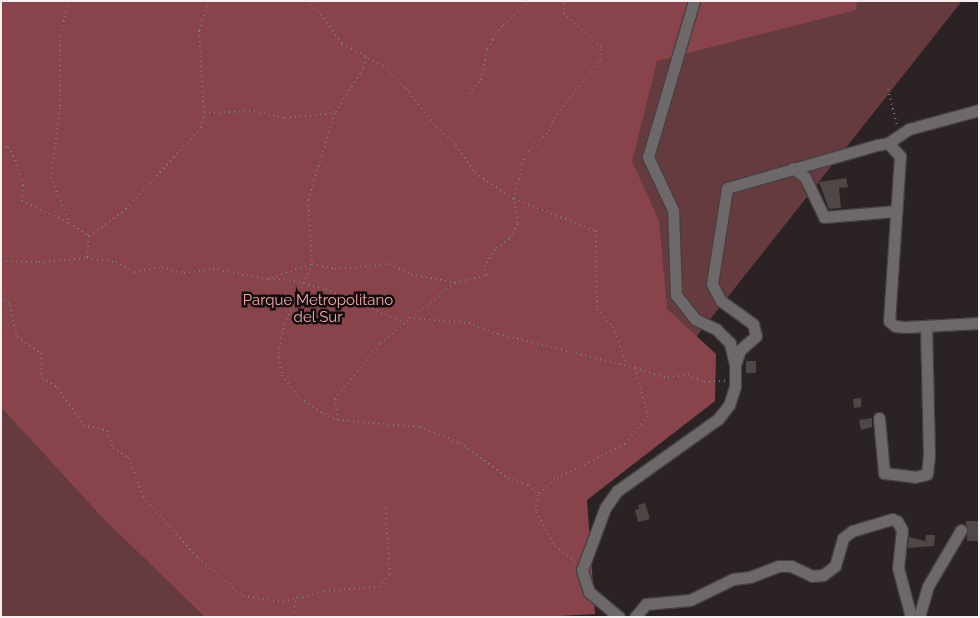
<!DOCTYPE html>
<style>
body{margin:0}
#map{position:relative;width:980px;height:618px;overflow:hidden;background:#2b2323;font-family:Raleway,sans-serif}
div>[style]{position:absolute}
.green>*{inset:0;background:#653b3f}
.forest>*{inset:0;background:#89444b}
.building>*{inset:0;background:#4f4646}
.path>*{height:2px;margin-top:-1px;transform-origin:0;background:repeating-linear-gradient(90deg,#7f7878 0 1px,transparent 0 5px)}
.roads{filter:drop-shadow(1px 0 #474040) drop-shadow(-1px 0 #474040) drop-shadow(0 1px #474040) drop-shadow(0 -1px #474040)}
.minor>*{height:11px;margin:-5.5px;padding:0 5.5px;transform-origin:5.5px;border-radius:5.5px;background:#6d6869}
span{translate:-50% -50%;white-space:nowrap;text-align:center;line-height:1.15;-webkit-text-stroke:5px #110d0d;paint-order:stroke}
.park-label{font-size:15px;color:#faa6ad}
.frame{position:absolute;inset:0;border:2px solid #f5f0f0;pointer-events:none}
</style>
<div id="map">
<div class="green">
<div style="clip-path:polygon(1px 1px,962px 1px,484px 605px,462px 617px,1px 617px)"></div>
</div>
<div class="forest">
<div style="clip-path:polygon(1px 1px,857px 1px,856px 10px,657px 61px,632px 161px,659px 221px,667px 309px,716px 354px,715px 401px,587px 500px,595px 614px,543px 617px,205px 617px,102px 517px,1px 407px)"></div>
</div>
<div class="building">
<div style="clip-path:polygon(846px 178px,848px 187px,839px 188px,841px 208px,829px 209px,819px 182px)"></div>
<div style="clip-path:polygon(746px 361px,756px 361px,756px 373px,746px 373px)"></div>
<div style="clip-path:polygon(861px 398px,861px 407px,854px 408px,853px 399px)"></div>
<div style="clip-path:polygon(872px 418px,872px 427px,861px 430px,859px 420px)"></div>
<div style="clip-path:polygon(645px 503px,650px 519px,638px 522px,635px 510px,639px 509px,638px 505px)"></div>
<div style="clip-path:polygon(966px 521px,979px 521px,979px 541px,967px 541px)"></div>
<div style="clip-path:polygon(926px 535px,935px 535px,934px 546px,908px 548px,909px 537px,925px 541px)"></div>
</div>
<div class="path">
<div style="left:68px;top:1px;width:40px;rotate:102deg"></div>
<div style="left:60px;top:40px;width:68px;rotate:90deg"></div>
<div style="left:60px;top:108px;width:70px;rotate:97.4deg"></div>
<div style="left:51px;top:177px;width:49px;rotate:68.6deg"></div>
<div style="left:69px;top:223px;width:24px;rotate:33deg"></div>
<div style="left:89px;top:236px;width:22px;rotate:95deg"></div>
<div style="left:87px;top:258px;width:29px;rotate:8deg"></div>
<div style="left:116px;top:262px;width:21px;rotate:29deg"></div>
<div style="left:134px;top:272px;width:28px;rotate:-10deg"></div>
<div style="left:162px;top:267px;width:23px;rotate:15deg"></div>
<div style="left:184px;top:273px;width:29px;rotate:-8deg"></div>
<div style="left:213px;top:269px;width:55px;rotate:10.5deg"></div>
<div style="left:267px;top:279px;width:47px;rotate:-18.4deg"></div>
<div style="left:312px;top:264px;width:24px;rotate:12deg"></div>
<div style="left:335px;top:269px;width:55px;rotate:-5.2deg"></div>
<div style="left:390px;top:264px;width:23px;rotate:25deg"></div>
<div style="left:411px;top:274px;width:45px;rotate:11.6deg"></div>
<div style="left:209px;top:1px;width:32px;rotate:108deg"></div>
<div style="left:199px;top:31px;width:82px;rotate:86.5deg"></div>
<div style="left:204px;top:113px;width:50px;rotate:-2.3deg"></div>
<div style="left:254px;top:111px;width:32px;rotate:13deg"></div>
<div style="left:285px;top:118px;width:50px;rotate:-5.7deg"></div>
<div style="left:306px;top:1px;width:25px;rotate:43deg"></div>
<div style="left:324px;top:18px;width:32px;rotate:55deg"></div>
<div style="left:342px;top:44px;width:47px;rotate:28.2deg"></div>
<div style="left:383px;top:66px;width:32px;rotate:44deg"></div>
<div style="left:406px;top:88px;width:49px;rotate:52.4deg"></div>
<div style="left:436px;top:127px;width:27px;rotate:42deg"></div>
<div style="left:456px;top:145px;width:34px;rotate:56deg"></div>
<div style="left:475px;top:173px;width:47px;rotate:33.7deg"></div>
<div style="left:514px;top:199px;width:88px;rotate:21.3deg"></div>
<div style="left:596px;top:231px;width:78px;rotate:89.3deg"></div>
<div style="left:597px;top:309px;width:24px;rotate:48deg"></div>
<div style="left:613px;top:327px;width:40px;rotate:69.8deg"></div>
<div style="left:366px;top:57px;width:12px;rotate:104deg"></div>
<div style="left:363px;top:69px;width:52px;rotate:122.5deg"></div>
<div style="left:335px;top:113px;width:91px;rotate:107.2deg"></div>
<div style="left:308px;top:200px;width:64px;rotate:86.4deg"></div>
<div style="left:312px;top:264px;width:65px;rotate:114.6deg"></div>
<div style="left:285px;top:323px;width:30px;rotate:104deg"></div>
<div style="left:278px;top:352px;width:23px;rotate:80deg"></div>
<div style="left:282px;top:375px;width:29px;rotate:52deg"></div>
<div style="left:300px;top:398px;width:29px;rotate:34deg"></div>
<div style="left:324px;top:414px;width:15px;rotate:23deg"></div>
<div style="left:338px;top:420px;width:82px;rotate:4.9deg"></div>
<div style="left:420px;top:427px;width:43px;rotate:21.8deg"></div>
<div style="left:460px;top:443px;width:59px;rotate:36.1deg"></div>
<div style="left:508px;top:478px;width:21px;rotate:19deg"></div>
<div style="left:528px;top:485px;width:14px;rotate:45deg"></div>
<div style="left:538px;top:495px;width:17px;rotate:97deg"></div>
<div style="left:536px;top:512px;width:39px;rotate:61deg"></div>
<div style="left:555px;top:546px;width:26px;rotate:39deg"></div>
<div style="left:888px;top:89px;width:37px;rotate:76deg"></div>
<div style="left:469px;top:94px;width:18px;rotate:-49deg"></div>
<div style="left:481px;top:80px;width:32px;rotate:-79deg"></div>
<div style="left:487px;top:49px;width:12px;rotate:-59deg"></div>
<div style="left:493px;top:39px;width:17px;rotate:-54deg"></div>
<div style="left:503px;top:25px;width:35px;rotate:-43deg"></div>
<div style="left:1px;top:145px;width:7px;rotate:16deg"></div>
<div style="left:8px;top:147px;width:15px;rotate:62deg"></div>
<div style="left:15px;top:160px;width:26px;rotate:72deg"></div>
<div style="left:23px;top:185px;width:16px;rotate:94deg"></div>
<div style="left:22px;top:201px;width:52px;rotate:25.1deg"></div>
<div style="left:89px;top:236px;width:46px;rotate:-36.1deg"></div>
<div style="left:126px;top:209px;width:110px;rotate:-47.2deg"></div>
<div style="left:201px;top:128px;width:15px;rotate:-79deg"></div>
<div style="left:1px;top:261px;width:38px;rotate:2deg"></div>
<div style="left:39px;top:262px;width:47px;rotate:-4.9deg"></div>
<div style="left:269px;top:279px;width:20px;rotate:3deg"></div>
<div style="left:289px;top:280px;width:38px;rotate:14deg"></div>
<div style="left:326px;top:289px;width:85px;rotate:22.9deg"></div>
<div style="left:1px;top:296px;width:13px;rotate:45deg"></div>
<div style="left:10px;top:305px;width:33px;rotate:78deg"></div>
<div style="left:17px;top:337px;width:29px;rotate:34deg"></div>
<div style="left:41px;top:353px;width:25px;rotate:88deg"></div>
<div style="left:42px;top:378px;width:19px;rotate:32deg"></div>
<div style="left:58px;top:388px;width:45px;rotate:56deg"></div>
<div style="left:83px;top:425px;width:25px;rotate:14deg"></div>
<div style="left:107px;top:431px;width:18px;rotate:71deg"></div>
<div style="left:113px;top:448px;width:19px;rotate:32deg"></div>
<div style="left:129px;top:458px;width:41px;rotate:70.3deg"></div>
<div style="left:143px;top:497px;width:82px;rotate:48deg"></div>
<div style="left:198px;top:558px;width:59px;rotate:40.2deg"></div>
<div style="left:243px;top:596px;width:40px;rotate:8.5deg"></div>
<div style="left:283px;top:602px;width:42px;rotate:-15deg"></div>
<div style="left:324px;top:591px;width:55px;rotate:-4.2deg"></div>
<div style="left:379px;top:587px;width:17px;rotate:-50deg"></div>
<div style="left:390px;top:574px;width:69px;rotate:-94.1deg"></div>
<div style="left:409px;top:318px;width:60px;rotate:4.8deg"></div>
<div style="left:469px;top:323px;width:31px;rotate:21deg"></div>
<div style="left:498px;top:334px;width:141px;rotate:13.9deg"></div>
<div style="left:635px;top:368px;width:50px;rotate:74.8deg"></div>
<div style="left:648px;top:416px;width:36px;rotate:129deg"></div>
<div style="left:625px;top:444px;width:78px;rotate:153.4deg"></div>
<div style="left:555px;top:479px;width:23px;rotate:137deg"></div>
<div style="left:635px;top:368px;width:34px;rotate:17deg"></div>
<div style="left:668px;top:378px;width:20px;rotate:-11deg"></div>
<div style="left:688px;top:374px;width:18px;rotate:27deg"></div>
<div style="left:704px;top:382px;width:22px;rotate:-3deg"></div>
<div style="left:338px;top:420px;width:21px;rotate:-98deg"></div>
<div style="left:335px;top:399px;width:72px;rotate:-51.2deg"></div>
<div style="left:380px;top:343px;width:96px;rotate:-38.7deg"></div>
<div style="left:455px;top:283px;width:33px;rotate:-14deg"></div>
<div style="left:487px;top:275px;width:9px;rotate:-111deg"></div>
<div style="left:484px;top:267px;width:22px;rotate:-58deg"></div>
<div style="left:496px;top:248px;width:17px;rotate:-36deg"></div>
<div style="left:510px;top:238px;width:17px;rotate:-62deg"></div>
<div style="left:518px;top:223px;width:24px;rotate:-99deg"></div>
<div style="left:514px;top:199px;width:45px;rotate:-76deg"></div>
<div style="left:525px;top:155px;width:34px;rotate:-45deg"></div>
<div style="left:549px;top:131px;width:14px;rotate:-69deg"></div>
<div style="left:554px;top:118px;width:74px;rotate:-51.6deg"></div>
<div style="left:600px;top:60px;width:13px;rotate:-86deg"></div>
<div style="left:601px;top:47px;width:50px;rotate:-138.3deg"></div>
<div style="left:564px;top:14px;width:13px;rotate:-94deg"></div>
<div style="left:292px;top:617px;width:21px;rotate:-76deg"></div>
</div>
<div class="roads">
<div class="minor">
<div style="left:888px;top:143px;width:25px;rotate:-34deg"></div>
<div style="left:909px;top:129px;width:73px;rotate:-15.2deg"></div>
<div style="left:793px;top:168px;width:15px;rotate:37deg"></div>
<div style="left:805px;top:177px;width:44px;rotate:64.6deg"></div>
<div style="left:824px;top:217px;width:72px;rotate:-4.8deg"></div>
<div style="left:735px;top:365px;width:16px;rotate:-72deg"></div>
<div style="left:740px;top:350px;width:21px;rotate:-41deg"></div>
<div style="left:756px;top:336px;width:12px;rotate:-104deg"></div>
<div style="left:753px;top:324px;width:39px;rotate:-144deg"></div>
<div style="left:721px;top:301px;width:19px;rotate:-118deg"></div>
<div style="left:712px;top:284px;width:97px;rotate:-81.1deg"></div>
<div style="left:727px;top:188px;width:156px;rotate:-16deg"></div>
<div style="left:877px;top:145px;width:11px;rotate:-10deg"></div>
<div style="left:888px;top:143px;width:18px;rotate:47deg"></div>
<div style="left:900px;top:156px;width:165px;rotate:93.8deg"></div>
<div style="left:889px;top:321px;width:8px;rotate:40deg"></div>
<div style="left:895px;top:326px;width:10px;rotate:6deg"></div>
<div style="left:905px;top:327px;width:74px;rotate:-3.1deg"></div>
<div style="left:879px;top:418px;width:55px;rotate:84.8deg"></div>
<div style="left:884px;top:473px;width:31px;rotate:7deg"></div>
<div style="left:915px;top:477px;width:12px;rotate:-14deg"></div>
<div style="left:927px;top:474px;width:18px;rotate:-84deg"></div>
<div style="left:929px;top:456px;width:130px;rotate:-91.3deg"></div>
<div style="left:619px;top:617px;width:39px;rotate:-140deg"></div>
<div style="left:589px;top:592px;width:23px;rotate:-108deg"></div>
<div style="left:582px;top:570px;width:66px;rotate:-69.6deg"></div>
<div style="left:605px;top:508px;width:21px;rotate:-55deg"></div>
<div style="left:617px;top:491px;width:124px;rotate:-35.5deg"></div>
<div style="left:718px;top:419px;width:18px;rotate:-52deg"></div>
<div style="left:729px;top:405px;width:20px;rotate:-72deg"></div>
<div style="left:735px;top:386px;width:21px;rotate:-90deg"></div>
<div style="left:735px;top:365px;width:23px;rotate:-103deg"></div>
<div style="left:730px;top:343px;width:20px;rotate:-135deg"></div>
<div style="left:716px;top:329px;width:23px;rotate:-155deg"></div>
<div style="left:695px;top:319px;width:31px;rotate:-128deg"></div>
<div style="left:676px;top:295px;width:85px;rotate:-92deg"></div>
<div style="left:673px;top:210px;width:59px;rotate:-115.3deg"></div>
<div style="left:648px;top:157px;width:163px;rotate:-73.6deg"></div>
<div style="left:635px;top:617px;width:17px;rotate:-50deg"></div>
<div style="left:646px;top:604px;width:44px;rotate:-5.2deg"></div>
<div style="left:690px;top:600px;width:48px;rotate:-26deg"></div>
<div style="left:733px;top:579px;width:17px;rotate:-7deg"></div>
<div style="left:750px;top:577px;width:31px;rotate:-21deg"></div>
<div style="left:779px;top:566px;width:12px"></div>
<div style="left:791px;top:566px;width:23px;rotate:25deg"></div>
<div style="left:812px;top:576px;width:11px;rotate:-5deg"></div>
<div style="left:823px;top:575px;width:15px;rotate:-37deg"></div>
<div style="left:835px;top:566px;width:29px;rotate:-74deg"></div>
<div style="left:843px;top:538px;width:11px;rotate:-38deg"></div>
<div style="left:852px;top:531px;width:42px;rotate:-16.7deg"></div>
<div style="left:892px;top:519px;width:5px;rotate:22deg"></div>
<div style="left:897px;top:521px;width:10px;rotate:61deg"></div>
<div style="left:902px;top:530px;width:38px;rotate:96deg"></div>
<div style="left:898px;top:568px;width:51px;rotate:75.1deg"></div>
<div style="left:919px;top:617px;width:32px;rotate:-74deg"></div>
<div style="left:928px;top:586px;width:65px;rotate:-59.5deg"></div>
</div>
</div>
<div class="park-label">
<span style="left:318px;top:309px">Parque Metropolitano<br>del Sur</span>
</div>
<div class="frame"></div>
</div>
